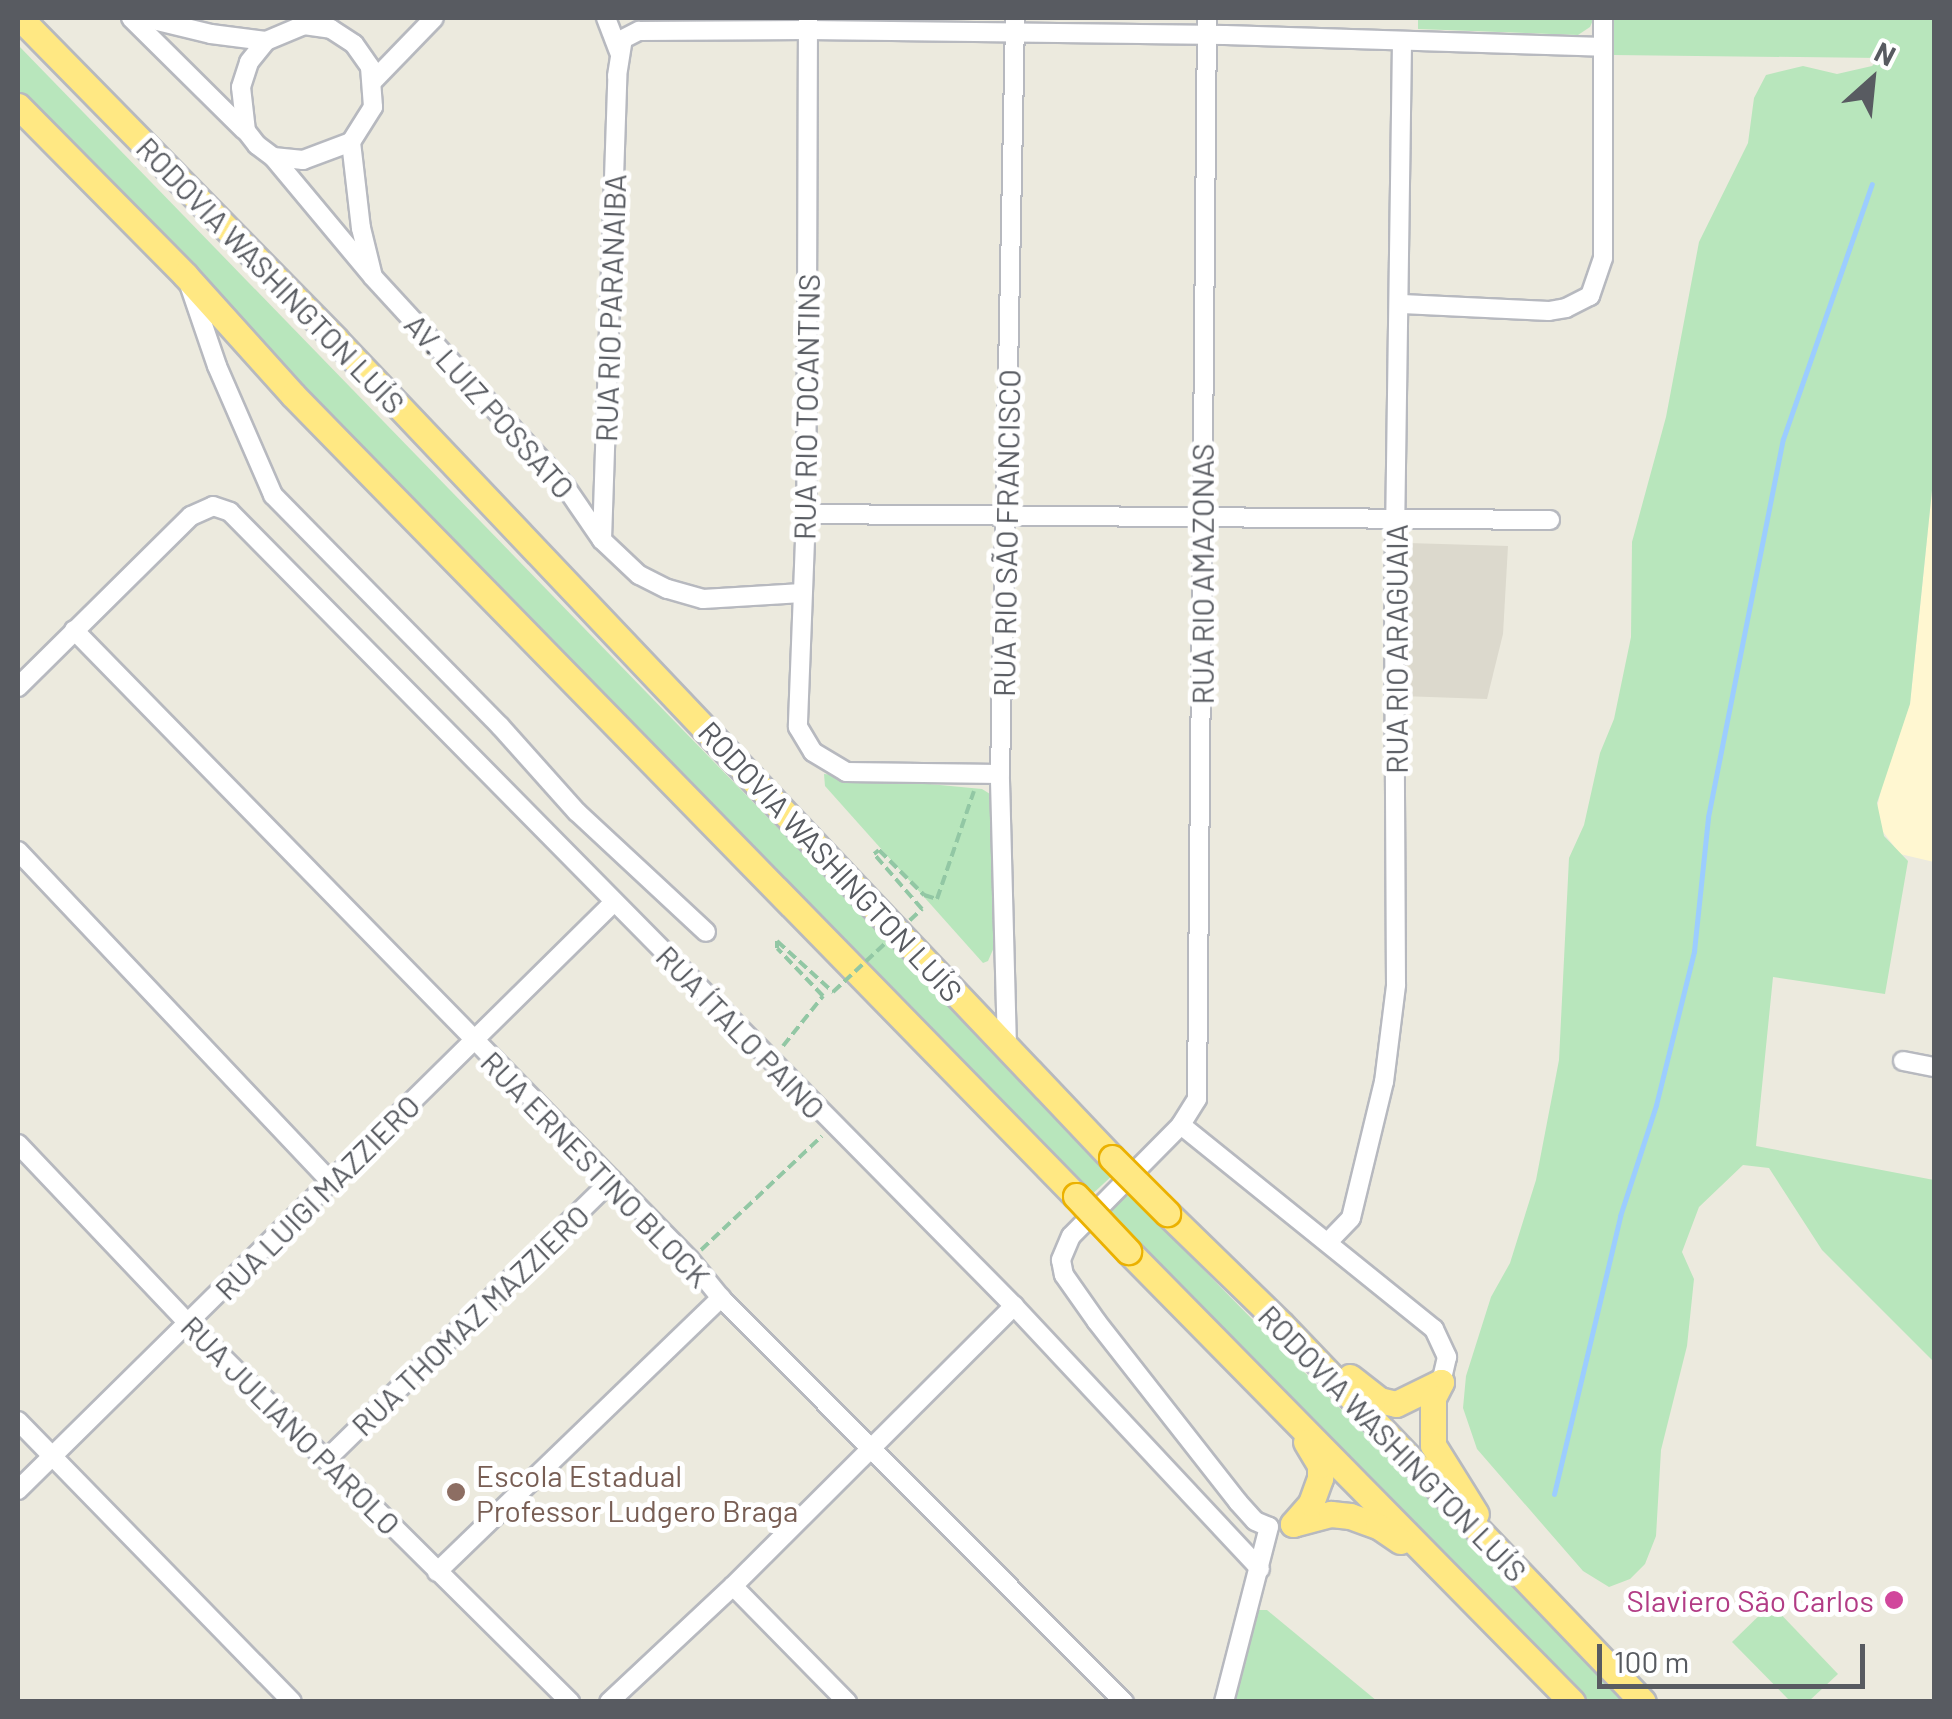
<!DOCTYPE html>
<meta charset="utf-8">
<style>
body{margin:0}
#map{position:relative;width:1952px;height:1719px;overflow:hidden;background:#eceade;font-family:Barlow,sans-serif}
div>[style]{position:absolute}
.commercial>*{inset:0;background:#fff7d1}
.education>*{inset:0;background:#dcd9cd}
.green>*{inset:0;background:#b8e6bc}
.stream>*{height:5px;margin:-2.5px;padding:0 2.5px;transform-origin:2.5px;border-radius:2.5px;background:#9ccdff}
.path>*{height:4px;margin-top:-2px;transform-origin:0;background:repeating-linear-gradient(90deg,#92c7a4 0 10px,transparent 0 15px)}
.roads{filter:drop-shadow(2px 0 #b7b9bf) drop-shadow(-2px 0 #b7b9bf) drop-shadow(0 2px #b7b9bf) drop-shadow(0 -2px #b7b9bf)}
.minor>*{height:18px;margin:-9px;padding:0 9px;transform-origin:9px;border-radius:9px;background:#fff}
.highway>*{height:25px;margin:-12.5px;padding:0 12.5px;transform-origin:12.5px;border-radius:12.5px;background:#ffe883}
.path-bridge>*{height:4px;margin-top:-2px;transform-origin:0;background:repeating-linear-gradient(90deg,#92c7a4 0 10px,transparent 0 15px)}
.bridges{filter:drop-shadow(2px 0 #ebb100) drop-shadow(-2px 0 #ebb100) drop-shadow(0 2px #ebb100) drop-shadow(0 -2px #ebb100)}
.highway-bridge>*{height:25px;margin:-12.5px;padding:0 12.5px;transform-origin:12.5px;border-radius:12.5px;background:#ffe883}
.dots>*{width:28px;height:28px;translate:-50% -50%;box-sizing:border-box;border:5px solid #fff;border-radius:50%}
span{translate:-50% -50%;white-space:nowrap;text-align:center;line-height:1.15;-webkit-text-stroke:10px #fff;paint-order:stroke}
.street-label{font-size:30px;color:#585b61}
.education-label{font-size:30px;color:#785e54}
.left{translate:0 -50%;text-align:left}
.hotel-label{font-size:30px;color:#b23c85}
.right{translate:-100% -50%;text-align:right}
.frame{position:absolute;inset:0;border:20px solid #585b61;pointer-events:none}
.north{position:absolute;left:1822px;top:30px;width:100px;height:100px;-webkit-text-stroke:8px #fff;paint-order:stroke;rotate:27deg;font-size:28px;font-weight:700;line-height:40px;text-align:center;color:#585b61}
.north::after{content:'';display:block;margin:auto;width:35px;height:45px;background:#585b61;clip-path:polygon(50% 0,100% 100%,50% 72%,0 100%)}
.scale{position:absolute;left:1597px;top:1644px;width:268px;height:45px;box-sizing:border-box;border:5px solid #585b61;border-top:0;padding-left:12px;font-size:30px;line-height:35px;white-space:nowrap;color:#585b61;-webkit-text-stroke:8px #fff;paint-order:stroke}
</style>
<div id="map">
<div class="commercial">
<div style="clip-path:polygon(1934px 471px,1934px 862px,1900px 854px,1880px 828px,1876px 813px,1887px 762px,1910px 704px)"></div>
</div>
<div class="education">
<div style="clip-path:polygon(1408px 543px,1508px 546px,1503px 634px,1487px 699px,1401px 696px)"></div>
</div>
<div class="green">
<div style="clip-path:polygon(1418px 18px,1594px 18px,1590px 27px,1578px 35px,1418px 29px)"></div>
<div style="clip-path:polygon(1614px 18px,1934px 18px,1934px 471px,1910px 704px,1877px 803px,1884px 836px,1908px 861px,1885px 994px,1773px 977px,1756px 1146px,1934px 1180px,1934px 1362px,1822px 1250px,1769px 1168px,1743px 1165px,1699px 1207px,1682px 1252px,1694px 1279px,1687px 1346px,1661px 1450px,1656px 1536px,1645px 1564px,1630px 1579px,1609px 1587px,1583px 1571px,1477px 1449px,1463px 1408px,1466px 1376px,1491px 1297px,1510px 1263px,1536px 1180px,1559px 1060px,1569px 858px,1584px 825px,1600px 753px,1614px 719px,1631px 637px,1632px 542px,1666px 417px,1699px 242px,1748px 143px,1754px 98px,1766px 75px,1803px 66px,1837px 74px,1872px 66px,1880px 58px,1613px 55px)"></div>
<div style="clip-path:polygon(18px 45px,1114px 1174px,1089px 1197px,18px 103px)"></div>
<div style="clip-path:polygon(824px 774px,982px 789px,990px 794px,998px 938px,988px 961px,983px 963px,825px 786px)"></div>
<div style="clip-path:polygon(1129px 1194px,1628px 1701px,1587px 1701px,1106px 1214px)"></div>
<div style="clip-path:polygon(1771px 1604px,1838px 1674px,1809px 1701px,1790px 1701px,1732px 1642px)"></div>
<div style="clip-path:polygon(1259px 1610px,1267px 1610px,1377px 1701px,1231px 1702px,1254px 1615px)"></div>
</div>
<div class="stream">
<div style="left:1554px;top:1494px;width:286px;rotate:-76.6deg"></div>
<div style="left:1620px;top:1216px;width:117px;rotate:-72deg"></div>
<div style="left:1656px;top:1105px;width:159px;rotate:-76.1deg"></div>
<div style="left:1694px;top:951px;width:135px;rotate:-84deg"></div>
<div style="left:1708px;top:817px;width:385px;rotate:-78.8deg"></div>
<div style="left:1783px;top:439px;width:270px;rotate:-70.8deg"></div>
</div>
<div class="path">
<div style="left:922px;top:909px;width:73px;rotate:-131.1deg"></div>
<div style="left:874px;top:854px;width:6px;rotate:-39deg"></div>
<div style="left:879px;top:850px;width:64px;rotate:45deg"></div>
<div style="left:924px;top:895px;width:14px;rotate:17deg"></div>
<div style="left:937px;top:899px;width:114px;rotate:-71.1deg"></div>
<div style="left:783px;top:1046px;width:64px;rotate:-51.3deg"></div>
<div style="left:823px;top:996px;width:66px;rotate:-133.8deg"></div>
<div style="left:777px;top:948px;width:7px;rotate:-90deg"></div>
<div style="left:777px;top:941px;width:76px;rotate:42.3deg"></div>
<div style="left:701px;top:1250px;width:166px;rotate:-43.3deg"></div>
</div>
<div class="roads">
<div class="minor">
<div style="left:131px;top:18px;width:159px;rotate:44.7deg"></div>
<div style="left:145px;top:18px;width:68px;rotate:13.6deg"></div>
<div style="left:211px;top:34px;width:55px;rotate:7.3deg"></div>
<div style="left:606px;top:18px;width:36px;rotate:69deg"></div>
<div style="left:808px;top:18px;width:496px;rotate:90.2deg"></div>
<div style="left:806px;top:514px;width:213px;rotate:92.2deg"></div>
<div style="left:798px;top:727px;width:29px;rotate:59deg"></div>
<div style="left:813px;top:752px;width:39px;rotate:31deg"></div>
<div style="left:846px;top:772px;width:154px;rotate:0.7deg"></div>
<div style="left:1207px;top:18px;width:1081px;rotate:90.53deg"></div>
<div style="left:1197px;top:1099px;width:31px;rotate:122deg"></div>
<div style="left:1181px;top:1125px;width:156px;rotate:134.7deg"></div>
<div style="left:1071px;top:1236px;width:26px;rotate:113deg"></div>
<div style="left:1061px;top:1260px;width:15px;rotate:79deg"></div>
<div style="left:1064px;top:1275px;width:57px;rotate:54.9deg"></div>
<div style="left:1097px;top:1322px;width:229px;rotate:51.9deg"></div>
<div style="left:1238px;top:1502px;width:25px;rotate:48deg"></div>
<div style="left:1255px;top:1521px;width:15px;rotate:23deg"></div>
<div style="left:374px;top:80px;width:86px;rotate:-45.9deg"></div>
<div style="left:351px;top:142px;width:51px;rotate:159.4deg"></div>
<div style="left:303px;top:160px;width:30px;rotate:-174deg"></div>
<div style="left:273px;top:157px;width:20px;rotate:-143deg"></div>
<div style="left:257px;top:145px;width:18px;rotate:-128deg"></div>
<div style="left:246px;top:131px;width:44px;rotate:-96.5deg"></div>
<div style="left:241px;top:87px;width:26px;rotate:-72deg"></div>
<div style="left:249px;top:62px;width:27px;rotate:-51deg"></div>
<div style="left:266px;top:41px;width:41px;rotate:-22.8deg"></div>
<div style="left:304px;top:25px;width:27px;rotate:8deg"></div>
<div style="left:331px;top:29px;width:27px;rotate:33deg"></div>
<div style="left:354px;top:44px;width:28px;rotate:55deg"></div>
<div style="left:370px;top:67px;width:40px;rotate:85.7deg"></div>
<div style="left:373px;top:107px;width:41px;rotate:122.2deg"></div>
<div style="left:351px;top:142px;width:87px;rotate:83.4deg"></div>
<div style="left:361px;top:228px;width:50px;rotate:76.2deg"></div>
<div style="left:273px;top:157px;width:156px;rotate:50.2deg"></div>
<div style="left:373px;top:277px;width:284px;rotate:47.4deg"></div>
<div style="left:565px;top:486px;width:65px;rotate:55.6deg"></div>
<div style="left:190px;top:287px;width:83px;rotate:71.1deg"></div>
<div style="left:217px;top:366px;width:141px;rotate:66.5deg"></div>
<div style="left:273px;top:495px;width:324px;rotate:45.5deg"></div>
<div style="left:500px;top:726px;width:115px;rotate:48.2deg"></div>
<div style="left:577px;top:812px;width:176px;rotate:42.9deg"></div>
<div style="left:1402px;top:304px;width:147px;rotate:2.7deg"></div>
<div style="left:1549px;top:311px;width:17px;rotate:-10deg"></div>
<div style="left:1566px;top:308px;width:27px;rotate:-27deg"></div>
<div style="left:1590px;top:296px;width:40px;rotate:-71.1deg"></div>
<div style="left:1603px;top:258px;width:240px;rotate:-90deg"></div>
<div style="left:806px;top:514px;width:744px;rotate:0.46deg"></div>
<div style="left:802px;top:593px;width:99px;rotate:176.5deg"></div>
<div style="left:703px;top:599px;width:37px;rotate:-164deg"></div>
<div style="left:667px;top:589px;width:31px;rotate:-153deg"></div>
<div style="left:639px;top:575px;width:51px;rotate:-136.6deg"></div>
<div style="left:602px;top:540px;width:464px;rotate:-88.1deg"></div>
<div style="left:617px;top:76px;width:37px;rotate:-81deg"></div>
<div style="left:623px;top:39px;width:18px;rotate:-27deg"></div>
<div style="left:639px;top:31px;width:169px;rotate:-0.3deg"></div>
<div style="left:808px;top:30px;width:417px;rotate:0.7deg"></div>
<div style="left:1225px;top:35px;width:378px;rotate:1.8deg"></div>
<div style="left:74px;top:630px;width:881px;rotate:45.64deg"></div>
<div style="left:690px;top:1260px;width:49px;rotate:50.8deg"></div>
<div style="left:721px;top:1298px;width:571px;rotate:45.07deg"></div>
<div style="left:18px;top:687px;width:243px;rotate:-44.7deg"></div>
<div style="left:191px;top:516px;width:24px;rotate:-24deg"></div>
<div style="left:213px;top:506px;width:18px;rotate:19deg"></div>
<div style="left:230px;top:512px;width:1116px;rotate:45.36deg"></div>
<div style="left:1014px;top:1306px;width:360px;rotate:46.9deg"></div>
<div style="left:18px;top:851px;width:456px;rotate:46.6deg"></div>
<div style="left:1007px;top:1048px;width:274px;rotate:-91.5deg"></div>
<div style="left:1000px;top:774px;width:756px;rotate:-88.86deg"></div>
<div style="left:1903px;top:1061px;width:32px;rotate:11deg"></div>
<div style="left:1181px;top:1125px;width:325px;rotate:38.9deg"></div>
<div style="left:1434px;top:1329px;width:31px;rotate:65deg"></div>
<div style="left:1447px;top:1357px;width:26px;rotate:103deg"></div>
<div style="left:18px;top:1144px;width:248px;rotate:46.5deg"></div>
<div style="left:189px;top:1324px;width:537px;rotate:44.77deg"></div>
<div style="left:1328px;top:1242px;width:33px;rotate:-46deg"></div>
<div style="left:1351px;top:1218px;width:140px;rotate:-76.4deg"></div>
<div style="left:1384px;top:1082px;width:98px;rotate:-82.9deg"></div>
<div style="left:1396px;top:985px;width:377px;rotate:-90.3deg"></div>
<div style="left:1394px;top:608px;width:566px;rotate:-89.19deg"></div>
<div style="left:18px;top:1421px;width:392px;rotate:45.7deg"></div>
<div style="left:327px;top:1459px;width:399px;rotate:-44.4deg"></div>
<div style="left:18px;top:1490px;width:837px;rotate:-44.61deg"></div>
<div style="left:437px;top:1572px;width:395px;rotate:-44deg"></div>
<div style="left:733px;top:1586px;width:163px;rotate:45.5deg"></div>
<div style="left:609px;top:1702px;width:170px;rotate:-43.1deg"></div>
<div style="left:733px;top:1586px;width:397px;rotate:-44.9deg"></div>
<div style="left:1224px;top:1702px;width:181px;rotate:-75.6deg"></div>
</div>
<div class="highway">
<div style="left:20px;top:18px;width:451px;rotate:45.5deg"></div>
<div style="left:336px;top:340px;width:1128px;rotate:46.51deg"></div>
<div style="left:18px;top:106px;width:238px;rotate:45.3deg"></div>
<div style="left:185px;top:275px;width:161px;rotate:48deg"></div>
<div style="left:293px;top:395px;width:1120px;rotate:45.65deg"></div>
<div style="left:1167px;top:1213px;width:159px;rotate:44.2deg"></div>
<div style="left:1281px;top:1324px;width:523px;rotate:46.24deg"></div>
<div style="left:1128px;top:1251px;width:633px;rotate:45.45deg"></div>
<div style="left:1350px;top:1377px;width:37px;rotate:38deg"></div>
<div style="left:1379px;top:1400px;width:17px;rotate:13deg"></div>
<div style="left:1396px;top:1404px;width:50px;rotate:-26.1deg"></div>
<div style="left:1441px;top:1382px;width:18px;rotate:117deg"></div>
<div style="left:1433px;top:1398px;width:47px;rotate:90deg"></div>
<div style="left:1433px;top:1445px;width:81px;rotate:58.1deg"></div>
<div style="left:1293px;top:1524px;width:39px;rotate:-15deg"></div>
<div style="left:1331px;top:1514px;width:19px;rotate:6deg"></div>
<div style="left:1350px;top:1516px;width:30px;rotate:20deg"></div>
<div style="left:1378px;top:1526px;width:27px;rotate:34deg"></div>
<div style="left:1293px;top:1524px;width:28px;rotate:-49deg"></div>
<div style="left:1311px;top:1503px;width:27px;rotate:-70deg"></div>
<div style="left:1320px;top:1478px;width:13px;rotate:-90deg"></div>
<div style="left:1320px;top:1465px;width:27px;rotate:-121deg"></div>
</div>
</div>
<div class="path-bridge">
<div style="left:833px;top:992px;width:122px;rotate:-43deg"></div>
</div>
<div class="bridges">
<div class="highway-bridge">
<div style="left:1112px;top:1158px;width:78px;rotate:45deg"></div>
<div style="left:1076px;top:1196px;width:76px;rotate:46.6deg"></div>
</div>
</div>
<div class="dots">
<div style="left:456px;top:1492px;background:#8d6e63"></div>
<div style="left:1894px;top:1600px;background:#d1479c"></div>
</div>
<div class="street-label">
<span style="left:271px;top:275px;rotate:46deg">RODOVIA WASHINGTON LUÍS</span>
<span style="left:610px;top:308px;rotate:-88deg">RUA RIO PARANAIBA</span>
<span style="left:490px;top:406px;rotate:48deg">AV. LUIZ POSSATO</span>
<span style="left:806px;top:407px;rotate:-89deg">RUA RIO TOCANTINS</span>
<span style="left:1006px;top:533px;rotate:-89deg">RUA RIO SÃO FRANCISCO</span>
<span style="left:1202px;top:574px;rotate:-90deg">RUA RIO AMAZONAS</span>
<span style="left:1396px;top:649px;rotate:-90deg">RUA RIO ARAGUAIA</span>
<span style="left:831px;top:861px;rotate:47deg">RODOVIA WASHINGTON LUÍS</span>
<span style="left:741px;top:1032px;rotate:46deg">RUA ÍTALO PAINO</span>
<span style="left:596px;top:1169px;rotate:46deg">RUA ERNESTINO BLOCK</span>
<span style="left:317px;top:1197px;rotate:-45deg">RUA LUIGI MAZZIERO</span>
<span style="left:470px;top:1320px;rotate:-44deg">RUA THOMAZ MAZZIERO</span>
<span style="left:291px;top:1425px;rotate:45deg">RUA JULIANO PAROLO</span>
<span style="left:1393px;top:1443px;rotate:46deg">RODOVIA WASHINGTON LUÍS</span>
</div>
<div class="education-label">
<span class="left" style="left:476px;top:1492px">Escola Estadual<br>Professor Ludgero Braga</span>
</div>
<div class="hotel-label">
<span class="right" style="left:1874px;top:1600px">Slaviero São Carlos</span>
</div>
<div class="frame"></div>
<div class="north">N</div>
<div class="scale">100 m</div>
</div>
